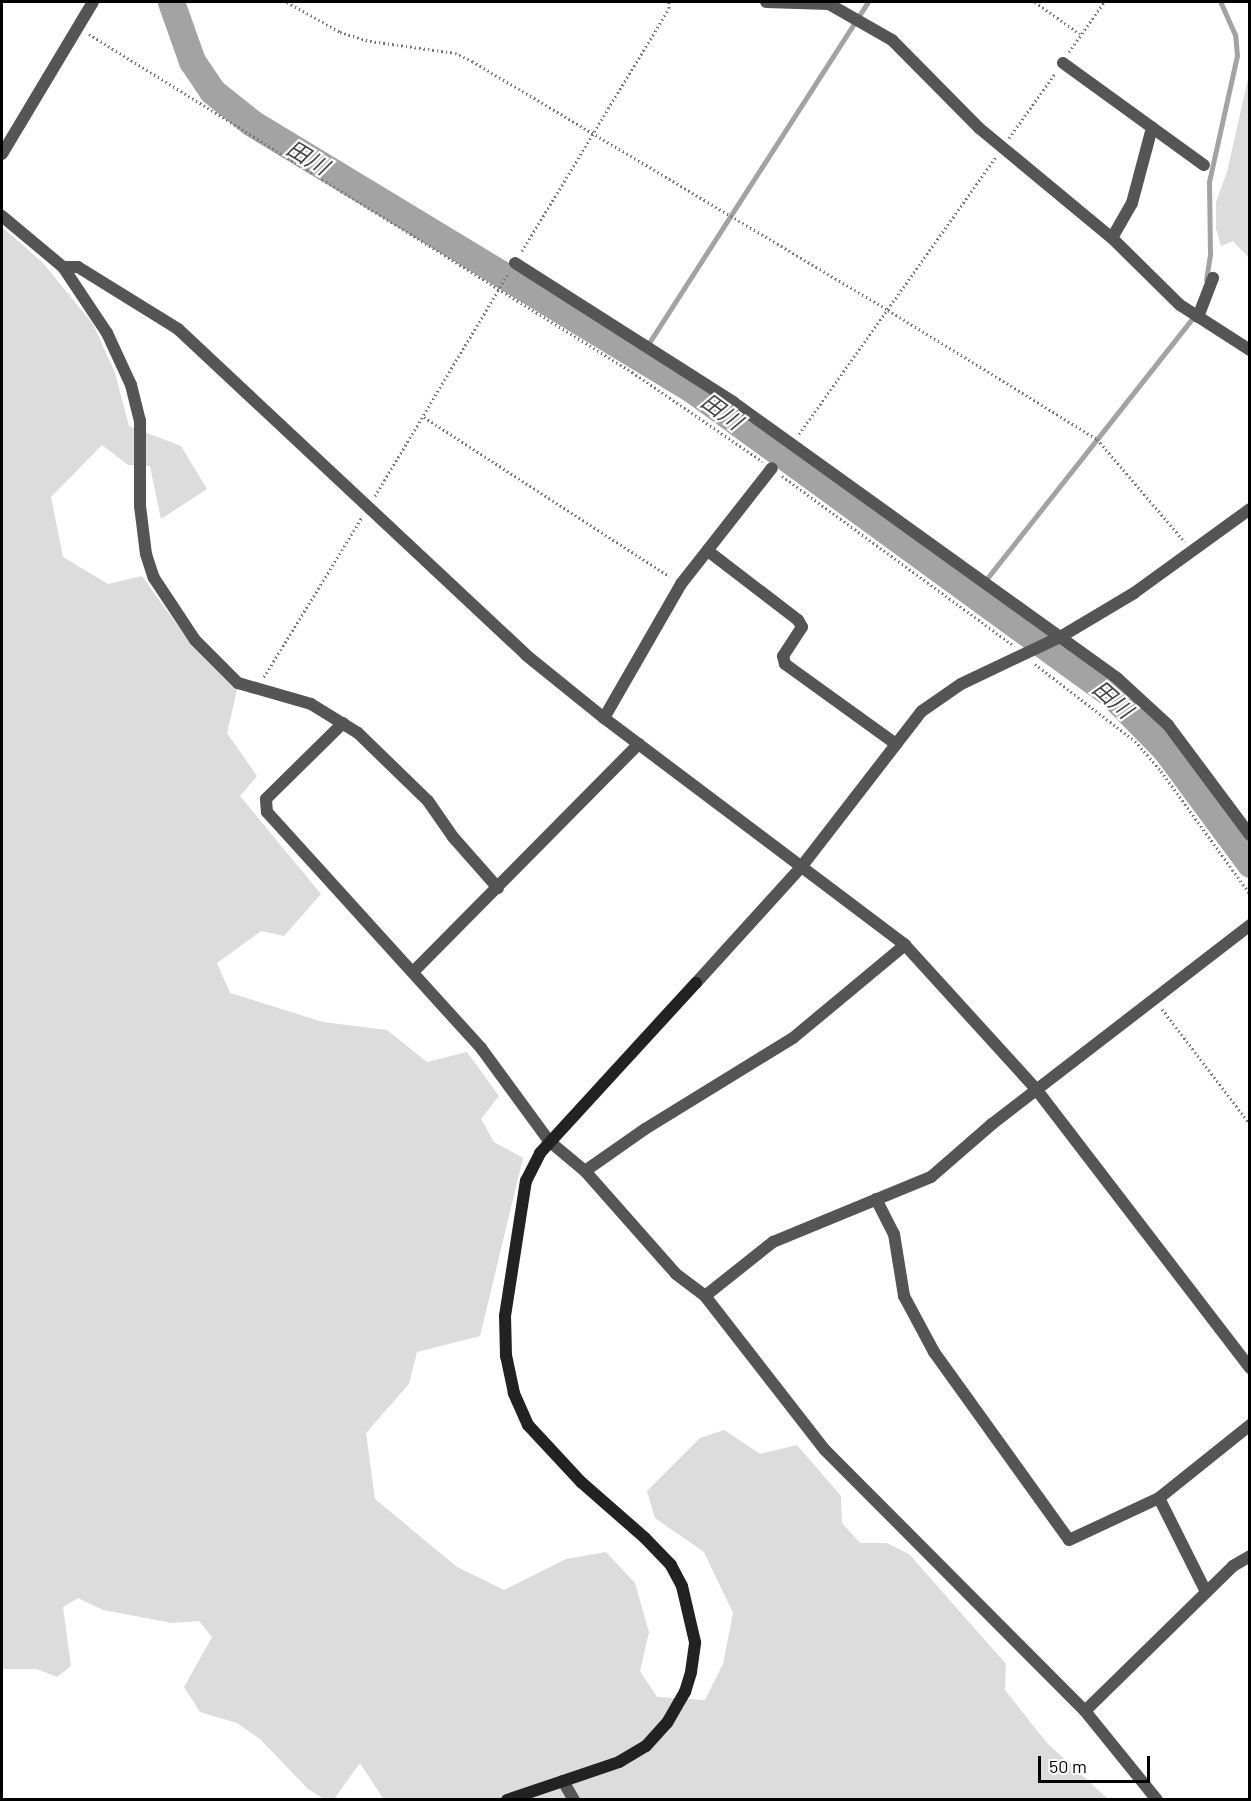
<!DOCTYPE html>
<meta charset="utf-8">
<style>
body{margin:0}
#map{position:relative;width:1251px;height:1801px;overflow:hidden;background:#fff;font-family:Barlow,"Noto Sans JP",sans-serif}
div>[style]{position:absolute}
.green>*{inset:0;background:#dcdcdc}
.stream>*{height:4.5px;margin:-2.25px;padding:0 2.25px;transform-origin:2.25px;border-radius:2.25px;background:#a3a3a3}
.river>*{height:27px;margin:-13.5px;padding:0 13.5px;transform-origin:13.5px;border-radius:13.5px;background:#a3a3a3}
.path>*{height:3px;margin-top:-1.5px;transform-origin:0;background:repeating-linear-gradient(90deg,#777 0 1.5px,transparent 0 4.5px)}
.street>*{height:12px;margin:-6px;padding:0 6px;transform-origin:6px;border-radius:6px;background:#555}
.secondary>*{height:12px;margin:-6px;padding:0 6px;transform-origin:6px;border-radius:6px;background:#222}
span{translate:-50% -50%;white-space:nowrap;text-align:center;line-height:1.15;-webkit-text-stroke:4.5px #fff;paint-order:stroke}
.water-label{font-size:22px;color:#444;font-style:italic}
.frame{position:absolute;inset:0;border:3px solid #000;pointer-events:none}
.scale{position:absolute;left:1038px;top:1756px;width:112px;height:27px;box-sizing:border-box;border:3px solid #000;border-top:0;padding-left:8px;font-size:18px;line-height:21px;white-space:nowrap;color:#000;-webkit-text-stroke:4px #fff;paint-order:stroke}
</style>
<div id="map">
<div class="green">
<div style="clip-path:polygon(1249px 51px,1249px 258px,1233px 241px,1221px 246px,1216px 229px,1216px 202px,1227px 172px,1248px 79px)"></div>
<div style="clip-path:polygon(2px 227px,43px 263px,93px 324px,115px 373px,129px 426px,181px 446px,207px 489px,161px 519px,150px 466px,128px 465px,102px 445px,51px 497px,63px 557px,108px 584px,142px 576px,185px 636px,238px 685px,227px 733px,257px 776px,240px 796px,321px 894px,284px 936px,261px 931px,217px 963px,230px 993px,323px 1022px,387px 1030px,427px 1062px,467px 1052px,499px 1096px,481px 1119px,494px 1142px,523px 1158px,480px 1336px,417px 1352px,409px 1384px,366px 1433px,375px 1499px,457px 1567px,504px 1590px,566px 1559px,606px 1552px,635px 1583px,649px 1632px,640px 1671px,657px 1697px,705px 1700px,723px 1664px,733px 1613px,704px 1552px,655px 1518px,647px 1491px,700px 1438px,724px 1430px,760px 1454px,797px 1445px,841px 1496px,842px 1523px,860px 1543px,887px 1543px,909px 1554px,1006px 1664px,1005px 1690px,1047px 1743px,1108px 1799px,384px 1800px,360px 1763px,334px 1799px,324px 1799px,308px 1789px,260px 1739px,237px 1723px,200px 1712px,184px 1687px,212px 1637px,199px 1621px,172px 1623px,103px 1610px,78px 1598px,63px 1607px,71px 1666px,57px 1677px,37px 1669px,2px 1669px)"></div>
</div>
<div class="stream">
<div style="left:1206px;top:280px;width:26px;rotate:-81deg"></div>
<div style="left:1210px;top:254px;width:72px;rotate:-90.8deg"></div>
<div style="left:1209px;top:182px;width:129px;rotate:-77.5deg"></div>
<div style="left:1237px;top:56px;width:21px;rotate:-95deg"></div>
<div style="left:1235px;top:35px;width:36px;rotate:-114deg"></div>
<div style="left:640px;top:357px;width:422px;rotate:-57.3deg"></div>
<div style="left:974px;top:595px;width:355px;rotate:-51.7deg"></div>
</div>
<div class="river">
<div style="left:171px;top:2px;width:63px;rotate:70.4deg"></div>
<div style="left:192px;top:61px;width:36px;rotate:56deg"></div>
<div style="left:212px;top:91px;width:51px;rotate:38.7deg"></div>
<div style="left:252px;top:123px;width:516px;rotate:31.19deg"></div>
<div style="left:693px;top:390px;width:518px;rotate:36.05deg"></div>
<div style="left:1112px;top:695px;width:76px;rotate:45.5deg"></div>
<div style="left:1165px;top:749px;width:143px;rotate:53.5deg"></div>
</div>
<div class="path">
<div style="left:287px;top:2px;width:61px;rotate:29.5deg"></div>
<div style="left:340px;top:32px;width:31px;rotate:17deg"></div>
<div style="left:370px;top:41px;width:86px;rotate:8deg"></div>
<div style="left:455px;top:53px;width:19px;rotate:25deg"></div>
<div style="left:472px;top:61px;width:485px;rotate:30.9deg"></div>
<div style="left:888px;top:310px;width:246px;rotate:31.7deg"></div>
<div style="left:1097px;top:439px;width:135px;rotate:49.5deg"></div>
<div style="left:1035px;top:2px;width:55px;rotate:35.4deg"></div>
<div style="left:89px;top:34px;width:640px;rotate:31.9deg"></div>
<div style="left:632px;top:372px;width:158px;rotate:34.4deg"></div>
<div style="left:1069px;top:52px;width:61px;rotate:-55deg"></div>
<div style="left:1009px;top:138px;width:81px;rotate:-54.5deg"></div>
<div style="left:522px;top:251px;width:284px;rotate:-58.8deg"></div>
<div style="left:669px;top:8px;width:6px;rotate:-90deg"></div>
<div style="left:424px;top:417px;width:293px;rotate:33deg"></div>
<div style="left:799px;top:434px;width:339px;rotate:-54.6deg"></div>
<div style="left:782px;top:476px;width:288px;rotate:36.2deg"></div>
<div style="left:375px;top:496px;width:261px;rotate:-59.1deg"></div>
<div style="left:1035px;top:664px;width:126px;rotate:37.6deg"></div>
<div style="left:1135px;top:741px;width:40px;rotate:49deg"></div>
<div style="left:1161px;top:771px;width:152px;rotate:54.1deg"></div>
<div style="left:264px;top:677px;width:188px;rotate:-58.5deg"></div>
<div style="left:1162px;top:1009px;width:145px;rotate:52.6deg"></div>
</div>
<div class="street">
<div style="left:766px;top:2px;width:63px;rotate:1.8deg"></div>
<div style="left:829px;top:4px;width:73px;rotate:29.7deg"></div>
<div style="left:892px;top:40px;width:124px;rotate:45.3deg"></div>
<div style="left:979px;top:128px;width:173px;rotate:39.6deg"></div>
<div style="left:1112px;top:238px;width:95px;rotate:44.6deg"></div>
<div style="left:1180px;top:305px;width:83px;rotate:32.7deg"></div>
<div style="left:1063px;top:63px;width:174px;rotate:35.9deg"></div>
<div style="left:2px;top:154px;width:177px;rotate:-59.1deg"></div>
<div style="left:2px;top:216px;width:80px;rotate:39.9deg"></div>
<div style="left:63px;top:267px;width:15px"></div>
<div style="left:78px;top:267px;width:118px;rotate:31.8deg"></div>
<div style="left:178px;top:329px;width:477px;rotate:43.1deg"></div>
<div style="left:526px;top:655px;width:100px;rotate:38.9deg"></div>
<div style="left:604px;top:718px;width:377px;rotate:37deg"></div>
<div style="left:905px;top:945px;width:195px;rotate:47.7deg"></div>
<div style="left:1036px;top:1089px;width:352px;rotate:52.5deg"></div>
<div style="left:1112px;top:238px;width:40px;rotate:-60.3deg"></div>
<div style="left:1132px;top:203px;width:78px;rotate:-75.1deg"></div>
<div style="left:515px;top:263px;width:259px;rotate:32.5deg"></div>
<div style="left:733px;top:402px;width:474px;rotate:35.7deg"></div>
<div style="left:1118px;top:679px;width:68px;rotate:42.6deg"></div>
<div style="left:1168px;top:725px;width:137px;rotate:53.3deg"></div>
<div style="left:63px;top:267px;width:79px;rotate:56.3deg"></div>
<div style="left:107px;top:333px;width:57px;rotate:65.2deg"></div>
<div style="left:131px;top:385px;width:36px;rotate:76deg"></div>
<div style="left:140px;top:420px;width:86px;rotate:90deg"></div>
<div style="left:140px;top:506px;width:48px;rotate:82.9deg"></div>
<div style="left:146px;top:554px;width:25px;rotate:72deg"></div>
<div style="left:154px;top:578px;width:74px;rotate:56.5deg"></div>
<div style="left:195px;top:640px;width:61px;rotate:45deg"></div>
<div style="left:238px;top:683px;width:76px;rotate:16deg"></div>
<div style="left:311px;top:704px;width:55px;rotate:31.7deg"></div>
<div style="left:358px;top:733px;width:98px;rotate:44.2deg"></div>
<div style="left:428px;top:801px;width:44px;rotate:55.2deg"></div>
<div style="left:453px;top:837px;width:68px;rotate:48.6deg"></div>
<div style="left:1198px;top:317px;width:42px;rotate:-69deg"></div>
<div style="left:708px;top:551px;width:113px;rotate:37.5deg"></div>
<div style="left:798px;top:620px;width:8px;rotate:60deg"></div>
<div style="left:802px;top:627px;width:35px;rotate:123deg"></div>
<div style="left:783px;top:656px;width:8px;rotate:76deg"></div>
<div style="left:785px;top:664px;width:137px;rotate:35.8deg"></div>
<div style="left:604px;top:718px;width:155px;rotate:-60.1deg"></div>
<div style="left:681px;top:584px;width:147px;rotate:-51.9deg"></div>
<div style="left:343px;top:723px;width:108px;rotate:135.4deg"></div>
<div style="left:266px;top:799px;width:13px;rotate:86deg"></div>
<div style="left:267px;top:812px;width:319px;rotate:47.8deg"></div>
<div style="left:481px;top:1048px;width:115px;rotate:53.8deg"></div>
<div style="left:549px;top:1141px;width:47px;rotate:39.8deg"></div>
<div style="left:585px;top:1171px;width:137px;rotate:48.5deg"></div>
<div style="left:676px;top:1274px;width:36px;rotate:37deg"></div>
<div style="left:705px;top:1296px;width:195px;rotate:52.1deg"></div>
<div style="left:825px;top:1450px;width:368px;rotate:45.1deg"></div>
<div style="left:1085px;top:1711px;width:114px;rotate:51deg"></div>
<div style="left:413px;top:972px;width:321px;rotate:-45.3deg"></div>
<div style="left:696px;top:983px;width:158px;rotate:-47.8deg"></div>
<div style="left:802px;top:866px;width:196px;rotate:-52.3deg"></div>
<div style="left:922px;top:711px;width:47px;rotate:-34.7deg"></div>
<div style="left:961px;top:684px;width:112px;rotate:-25.4deg"></div>
<div style="left:1062px;top:636px;width:84px;rotate:-30.8deg"></div>
<div style="left:1134px;top:593px;width:143px;rotate:-35.9deg"></div>
<div style="left:585px;top:1171px;width:73px;rotate:-35deg"></div>
<div style="left:645px;top:1129px;width:174px;rotate:-31.6deg"></div>
<div style="left:793px;top:1038px;width:146px;rotate:-39.7deg"></div>
<div style="left:876px;top:1199px;width:39px;rotate:63deg"></div>
<div style="left:894px;top:1234px;width:63px;rotate:80.8deg"></div>
<div style="left:904px;top:1296px;width:64px;rotate:61.8deg"></div>
<div style="left:934px;top:1352px;width:231px;rotate:54.3deg"></div>
<div style="left:1069px;top:1540px;width:99px;rotate:-25deg"></div>
<div style="left:1159px;top:1498px;width:117px;rotate:-38.7deg"></div>
<div style="left:705px;top:1296px;width:87px;rotate:-38.5deg"></div>
<div style="left:773px;top:1242px;width:171px;rotate:-22.4deg"></div>
<div style="left:931px;top:1177px;width:81px;rotate:-41deg"></div>
<div style="left:992px;top:1124px;width:326px;rotate:-37.6deg"></div>
<div style="left:1159px;top:1498px;width:105px;rotate:63.4deg"></div>
<div style="left:1085px;top:1711px;width:207px;rotate:-44.4deg"></div>
<div style="left:1233px;top:1566px;width:20px;rotate:-30deg"></div>
<div style="left:563px;top:1781px;width:22px;rotate:60deg"></div>
</div>
<div class="secondary">
<div style="left:507px;top:1800px;width:118px;rotate:-18.7deg"></div>
<div style="left:619px;top:1762px;width:31px;rotate:-31deg"></div>
<div style="left:646px;top:1746px;width:31px;rotate:-48deg"></div>
<div style="left:667px;top:1723px;width:36px;rotate:-60deg"></div>
<div style="left:685px;top:1692px;width:21px;rotate:-73deg"></div>
<div style="left:691px;top:1672px;width:30px;rotate:-82deg"></div>
<div style="left:695px;top:1642px;width:57px;rotate:-103.1deg"></div>
<div style="left:682px;top:1586px;width:24px;rotate:-118deg"></div>
<div style="left:671px;top:1565px;width:37px;rotate:-134deg"></div>
<div style="left:645px;top:1538px;width:85px;rotate:-138.8deg"></div>
<div style="left:581px;top:1482px;width:78px;rotate:-132.9deg"></div>
<div style="left:528px;top:1425px;width:35px;rotate:-114deg"></div>
<div style="left:514px;top:1393px;width:38px;rotate:-102deg"></div>
<div style="left:506px;top:1356px;width:40px;rotate:-91.4deg"></div>
<div style="left:505px;top:1316px;width:137px;rotate:-81.2deg"></div>
<div style="left:526px;top:1181px;width:31px;rotate:-63deg"></div>
<div style="left:540px;top:1153px;width:231px;rotate:-47.5deg"></div>
</div>
<div class="water-label">
<span style="left:308px;top:157px;rotate:31deg">田川</span>
<span style="left:722px;top:411px;rotate:36deg">田川</span>
<span style="left:1113px;top:699px;rotate:41deg">田川</span>
</div>
<div class="frame"></div>
<div class="scale">50 m</div>
</div>
